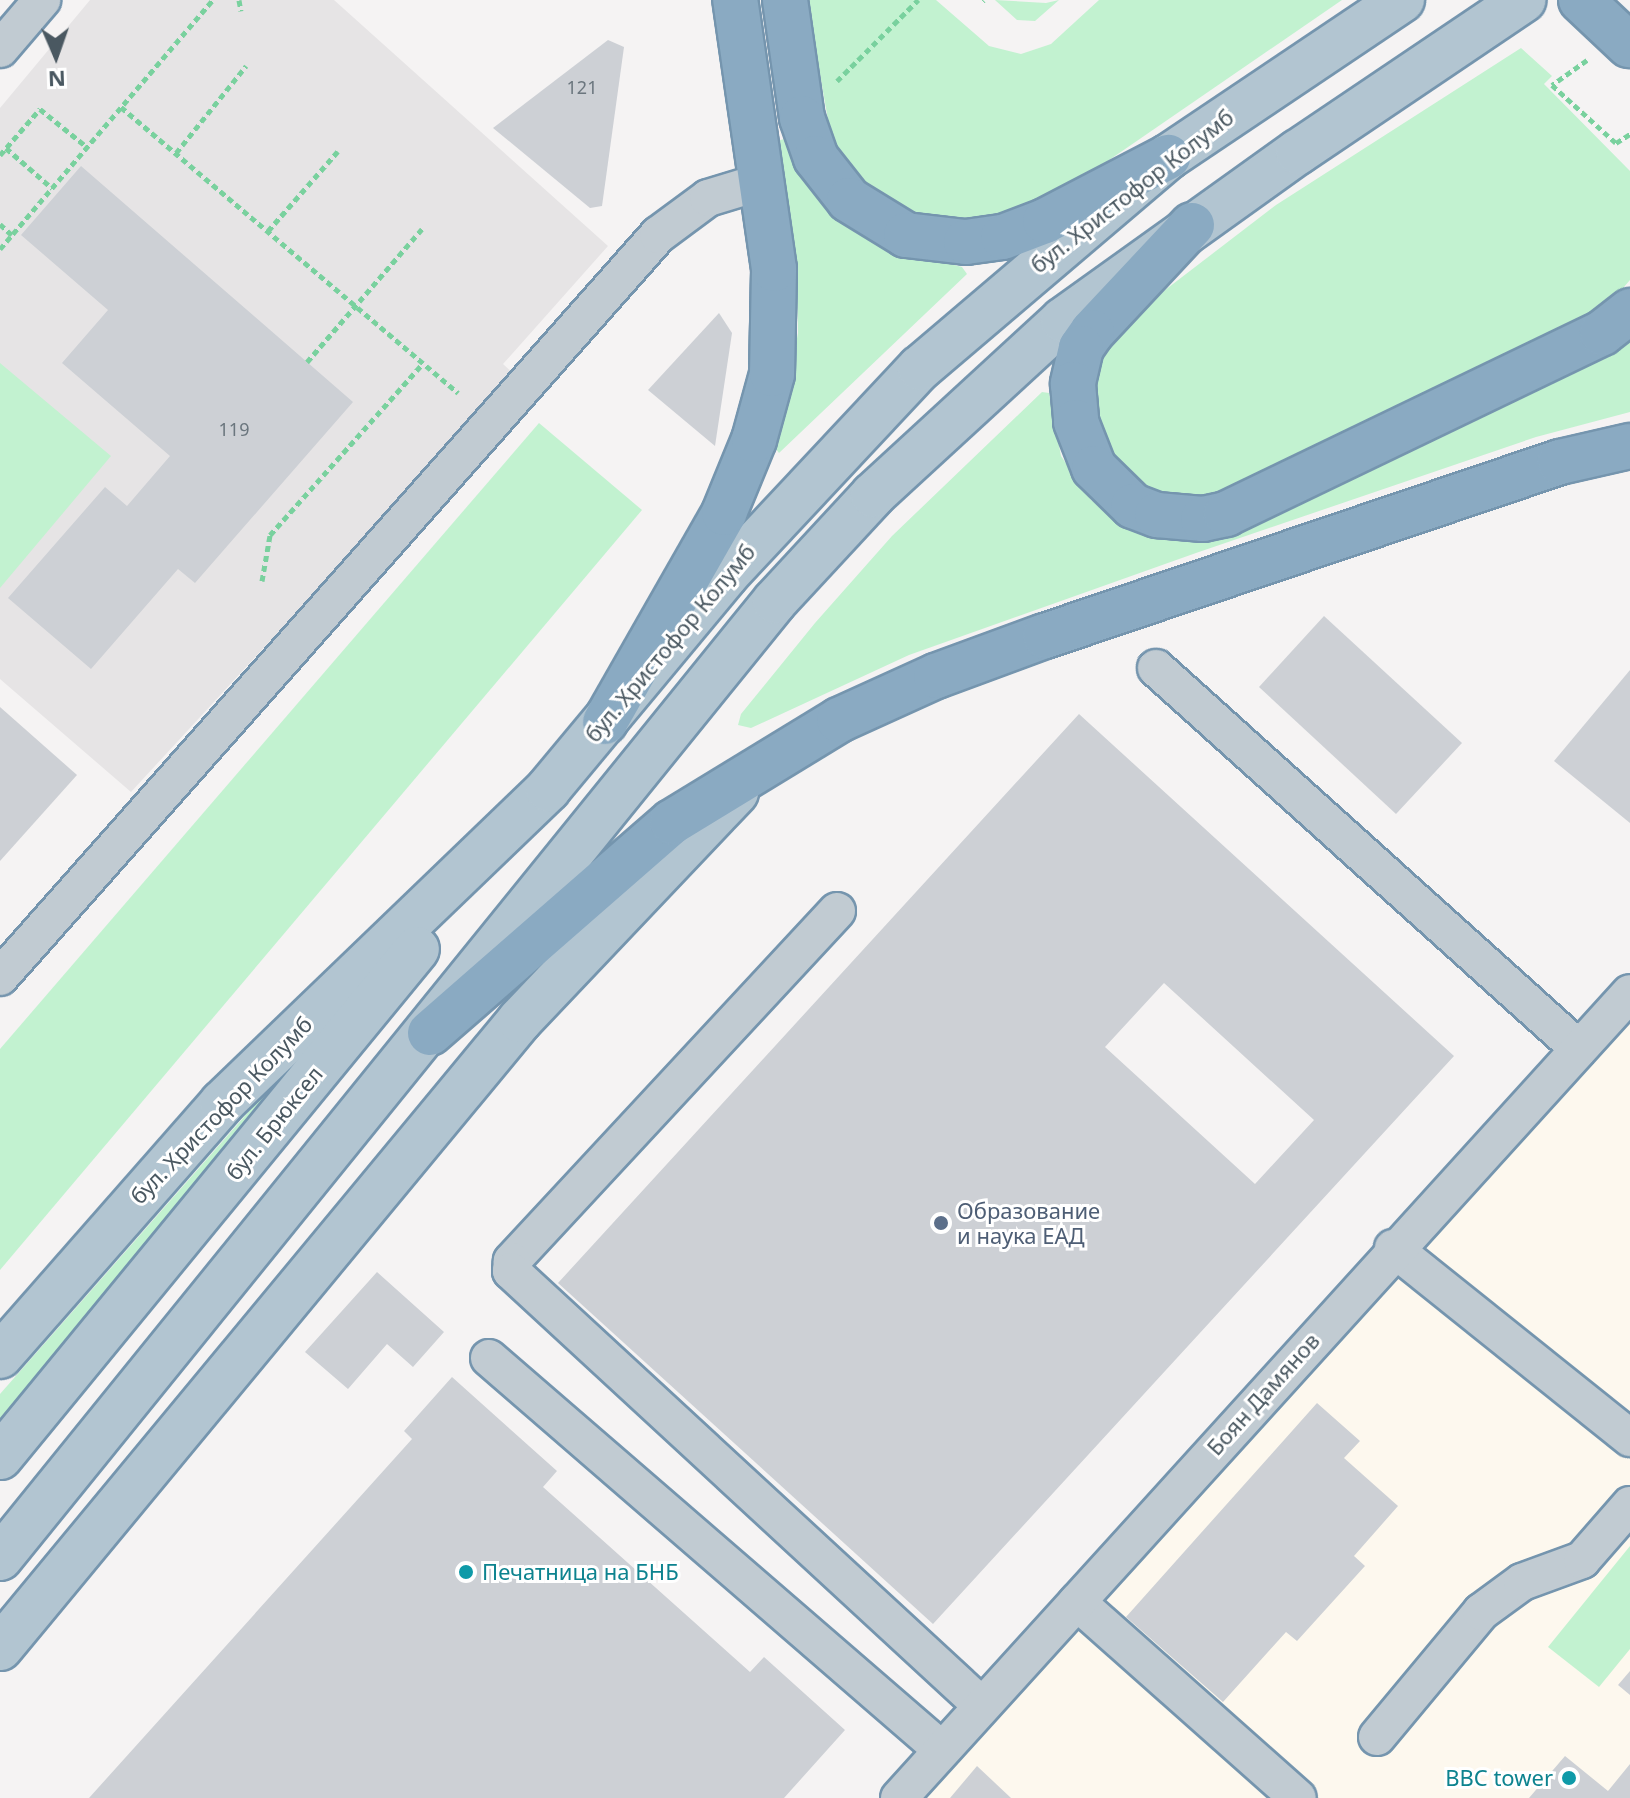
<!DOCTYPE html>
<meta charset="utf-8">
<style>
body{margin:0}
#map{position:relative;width:1630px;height:1798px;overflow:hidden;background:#f5f3f3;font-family:"Noto Sans",sans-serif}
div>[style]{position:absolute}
.commercial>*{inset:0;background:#fdf8ee}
.education>*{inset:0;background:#e6e4e5}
.green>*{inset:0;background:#c2f2d0}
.building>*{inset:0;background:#cdd0d5}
.path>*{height:5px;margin-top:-2.5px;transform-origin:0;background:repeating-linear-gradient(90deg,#79d19e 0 6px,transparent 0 10px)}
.roads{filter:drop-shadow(2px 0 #7595ae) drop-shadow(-2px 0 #7595ae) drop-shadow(0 2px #7595ae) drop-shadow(0 -2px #7595ae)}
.minor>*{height:36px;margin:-18px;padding:0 18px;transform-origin:18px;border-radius:18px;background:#c1cbd2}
.major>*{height:44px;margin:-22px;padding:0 22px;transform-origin:22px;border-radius:22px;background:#b2c5d1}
.highway>*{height:44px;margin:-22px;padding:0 22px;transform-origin:22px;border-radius:22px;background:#8aaac2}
.bridges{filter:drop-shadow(2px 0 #7595ae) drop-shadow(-2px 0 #7595ae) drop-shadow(0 2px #7595ae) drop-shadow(0 -2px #7595ae)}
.highway-bridge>*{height:44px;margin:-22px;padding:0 22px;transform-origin:22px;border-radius:22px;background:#8aaac2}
.dots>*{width:22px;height:22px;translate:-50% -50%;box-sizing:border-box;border:4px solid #fff;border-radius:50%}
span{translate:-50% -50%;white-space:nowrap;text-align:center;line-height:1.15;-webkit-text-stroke:6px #fff;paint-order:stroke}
.number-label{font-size:18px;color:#6b767e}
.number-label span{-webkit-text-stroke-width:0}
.street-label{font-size:22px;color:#4a5861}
.service-label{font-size:22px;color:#4e5e75}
.left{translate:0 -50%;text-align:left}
.culture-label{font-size:22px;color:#0d838f}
.right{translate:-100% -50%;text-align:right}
.north{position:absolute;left:16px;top:16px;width:80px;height:80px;-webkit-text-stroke:6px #fff;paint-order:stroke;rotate:178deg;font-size:22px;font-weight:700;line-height:32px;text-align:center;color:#4a5861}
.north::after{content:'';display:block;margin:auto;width:28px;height:36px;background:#4a5861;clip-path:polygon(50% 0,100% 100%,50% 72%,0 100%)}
</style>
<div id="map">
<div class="commercial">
<div style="clip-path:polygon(1630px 994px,1630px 1798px,902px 1798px)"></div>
</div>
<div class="education">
<div style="clip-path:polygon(90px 0,334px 0,608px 246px,503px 364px,515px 375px,131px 792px,0 679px,0 108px)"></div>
</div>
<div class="green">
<div style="clip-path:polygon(807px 0,936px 0,989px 46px,1021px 54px,1051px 44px,1099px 0,1342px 0,1051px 200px,985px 222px,921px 218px,861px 181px,831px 137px)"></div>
<div style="clip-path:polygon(995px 0,1046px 3px,1059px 0,1035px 21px,1017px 20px)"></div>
<div style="clip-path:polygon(1521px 48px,1552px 76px,1544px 84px,1630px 171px,1630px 280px,1617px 295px,1592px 318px,1222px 493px,1207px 498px,1159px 494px,1135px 480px,1117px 461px,1096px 413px,1094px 372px,1109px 333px,1276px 205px)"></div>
<div style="clip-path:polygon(789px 138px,892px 249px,962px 267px,967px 274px,779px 453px,776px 449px,798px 333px,797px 278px,776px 141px)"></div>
<div style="clip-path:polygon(1630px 339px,1630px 412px,1536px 437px,1196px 553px,909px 655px,751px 728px,738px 725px,741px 714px,815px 623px,892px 536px,1042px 392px,1049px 393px,1061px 456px,1091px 500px,1140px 533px,1192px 541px,1251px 524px,1577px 371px)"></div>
<div style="clip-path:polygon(0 363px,111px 456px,0 588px)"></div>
<div style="clip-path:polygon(539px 423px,642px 510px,0 1270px,0 1049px)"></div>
<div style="clip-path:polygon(273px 1084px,249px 1119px,0 1424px,0 1394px)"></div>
<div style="clip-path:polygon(1630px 1546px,1630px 1649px,1599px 1687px,1548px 1647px)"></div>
</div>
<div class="building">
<div style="clip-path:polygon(608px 40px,624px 47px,602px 206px,590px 208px,493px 128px)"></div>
<div style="clip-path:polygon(81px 166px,353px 402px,195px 583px,178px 569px,91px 669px,8px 598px,105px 487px,127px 506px,170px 456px,62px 363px,108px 310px,21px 235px)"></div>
<div style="clip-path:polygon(719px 313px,732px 333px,715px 446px,648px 390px)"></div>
<div style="clip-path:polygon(1324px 616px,1462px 743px,1396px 814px,1259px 687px)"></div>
<div style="clip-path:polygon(1630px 670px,1630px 823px,1554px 761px)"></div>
<div style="clip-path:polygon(0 707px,77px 775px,0 861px)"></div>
<div style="clip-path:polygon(evenodd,1079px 714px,1454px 1056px,933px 1624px,558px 1283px,1079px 714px,1164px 983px,1314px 1120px,1255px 1184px,1105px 1047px,1164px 983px)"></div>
<div style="clip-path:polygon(377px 1272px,444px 1332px,413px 1367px,387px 1344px,348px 1389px,305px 1352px)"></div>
<div style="clip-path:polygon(452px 1377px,557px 1471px,543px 1487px,750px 1672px,764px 1657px,845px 1730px,784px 1798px,89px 1798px,412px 1439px,404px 1431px)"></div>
<div style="clip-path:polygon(1317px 1403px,1360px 1441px,1344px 1458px,1398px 1506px,1354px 1556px,1365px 1566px,1297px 1641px,1286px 1632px,1223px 1702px,1126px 1617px)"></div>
<div style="clip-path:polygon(1630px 1671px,1630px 1695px,1618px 1685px)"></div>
<div style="clip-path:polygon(1565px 1756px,1608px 1791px,1630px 1764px,1630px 1798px,1529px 1798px)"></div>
<div style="clip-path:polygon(977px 1766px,1011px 1798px,950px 1798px)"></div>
</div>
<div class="path">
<div style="left:239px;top:0;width:11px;rotate:80deg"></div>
<div style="left:983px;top:1px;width:1px;rotate:-45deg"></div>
<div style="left:1587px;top:60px;width:43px;rotate:144.5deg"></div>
<div style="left:1552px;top:85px;width:86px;rotate:42.2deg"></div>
<div style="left:1616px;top:143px;width:17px;rotate:-33deg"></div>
<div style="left:837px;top:81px;width:115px;rotate:-45deg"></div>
<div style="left:121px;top:107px;width:442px;rotate:40.3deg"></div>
<div style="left:6px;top:148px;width:61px;rotate:41deg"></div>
<div style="left:176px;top:153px;width:112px;rotate:-51.2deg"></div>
<div style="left:0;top:155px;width:61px;rotate:-49deg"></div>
<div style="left:40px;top:109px;width:60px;rotate:39deg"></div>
<div style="left:0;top:224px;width:16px;rotate:43deg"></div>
<div style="left:268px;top:231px;width:106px;rotate:-48.8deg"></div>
<div style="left:0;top:249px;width:328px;rotate:-49.5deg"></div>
<div style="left:307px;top:362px;width:176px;rotate:-49.2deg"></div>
<div style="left:262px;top:581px;width:47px;rotate:-80.1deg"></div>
<div style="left:270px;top:535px;width:230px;rotate:-48.3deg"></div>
</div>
<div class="roads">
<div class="minor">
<div style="left:0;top:49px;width:65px;rotate:-49.4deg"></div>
<div style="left:1156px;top:668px;width:569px;rotate:42.01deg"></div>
<div style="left:837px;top:911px;width:478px;rotate:132.9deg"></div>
<div style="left:512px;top:1261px;width:10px;rotate:96deg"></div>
<div style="left:511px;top:1271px;width:641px;rotate:42.72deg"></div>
<div style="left:0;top:977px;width:992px;rotate:-48.43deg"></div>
<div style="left:658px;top:235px;width:62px;rotate:-36.5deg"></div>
<div style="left:708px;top:198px;width:55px;rotate:-16.8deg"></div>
<div style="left:1393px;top:1248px;width:304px;rotate:38.7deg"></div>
<div style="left:489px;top:1358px;width:599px;rotate:40.87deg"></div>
<div style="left:1077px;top:1602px;width:295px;rotate:41.6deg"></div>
<div style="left:1377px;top:1737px;width:163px;rotate:-50.2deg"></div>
<div style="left:1481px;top:1612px;width:51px;rotate:-36.2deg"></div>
<div style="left:1522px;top:1582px;width:64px;rotate:-20.1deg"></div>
<div style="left:1582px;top:1560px;width:73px;rotate:-48.9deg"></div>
<div style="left:899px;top:1798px;width:1087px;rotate:-47.76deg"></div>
</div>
<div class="major">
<div style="left:0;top:1356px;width:337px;rotate:-48.7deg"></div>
<div style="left:222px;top:1103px;width:453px;rotate:-43.9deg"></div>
<div style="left:548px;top:789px;width:278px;rotate:-50.2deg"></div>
<div style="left:726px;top:575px;width:284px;rotate:-46.9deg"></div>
<div style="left:920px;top:368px;width:326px;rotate:-40.4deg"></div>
<div style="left:1168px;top:157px;width:282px;rotate:-33.9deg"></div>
<div style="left:0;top:1457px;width:657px;rotate:-50.62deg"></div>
<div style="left:0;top:1558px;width:1231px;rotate:-51deg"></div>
<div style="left:775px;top:601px;width:144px;rotate:-47.2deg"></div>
<div style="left:873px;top:495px;width:258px;rotate:-42.6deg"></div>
<div style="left:1063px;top:320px;width:289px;rotate:-35.6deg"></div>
<div style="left:1298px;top:152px;width:272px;rotate:-34deg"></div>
<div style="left:0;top:1648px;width:815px;rotate:-50.37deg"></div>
<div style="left:520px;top:1020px;width:314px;rotate:-46.5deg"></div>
</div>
<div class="highway">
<div style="left:785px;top:0;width:119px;rotate:81.8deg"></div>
<div style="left:802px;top:118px;width:42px;rotate:70.7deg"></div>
<div style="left:816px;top:158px;width:53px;rotate:51.8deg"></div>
<div style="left:849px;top:200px;width:67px;rotate:31.6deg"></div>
<div style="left:906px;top:235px;width:60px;rotate:6.7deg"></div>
<div style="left:966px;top:242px;width:37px;rotate:-8deg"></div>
<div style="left:1003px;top:237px;width:45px;rotate:-20.9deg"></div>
<div style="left:1045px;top:221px;width:139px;rotate:-27.5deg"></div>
<div style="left:1192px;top:225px;width:146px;rotate:133.1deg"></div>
<div style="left:1092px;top:332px;width:19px;rotate:125deg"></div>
<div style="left:1081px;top:348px;width:37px;rotate:103deg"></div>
<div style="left:1073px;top:384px;width:38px;rotate:85deg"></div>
<div style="left:1076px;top:422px;width:49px;rotate:68.6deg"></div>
<div style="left:1094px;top:468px;width:54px;rotate:44.3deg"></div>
<div style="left:1133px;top:506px;width:26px;rotate:21deg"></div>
<div style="left:1157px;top:515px;width:46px;rotate:5deg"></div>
<div style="left:1203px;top:519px;width:24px;rotate:-12deg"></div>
<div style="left:1226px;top:514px;width:417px;rotate:-25.7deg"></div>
<div style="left:1602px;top:333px;width:36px;rotate:-38deg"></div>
<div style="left:605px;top:722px;width:241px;rotate:-60.3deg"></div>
<div style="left:724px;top:513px;width:79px;rotate:-67.7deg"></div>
<div style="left:754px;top:440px;width:68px;rotate:-74.7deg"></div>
<div style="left:772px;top:374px;width:105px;rotate:-88.9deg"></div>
<div style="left:774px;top:269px;width:272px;rotate:-98.2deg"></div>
<div style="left:430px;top:1033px;width:321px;rotate:-41.1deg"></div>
<div style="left:672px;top:822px;width:196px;rotate:-31.4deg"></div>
<div style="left:839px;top:720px;width:107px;rotate:-24.4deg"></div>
<div style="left:936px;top:676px;width:116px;rotate:-20.2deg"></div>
<div style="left:1045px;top:636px;width:544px;rotate:-18.67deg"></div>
<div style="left:1560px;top:462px;width:72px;rotate:-12.9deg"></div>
</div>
</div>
<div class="bridges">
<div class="highway-bridge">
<div style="left:1581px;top:0;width:66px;rotate:43.2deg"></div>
</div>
</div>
<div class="dots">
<div style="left:941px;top:1223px;background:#5c6f8a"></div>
<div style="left:466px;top:1572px;background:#0f9aa8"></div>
<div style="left:1569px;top:1778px;background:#0f9aa8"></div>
</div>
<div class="number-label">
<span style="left:582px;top:87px">121</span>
<span style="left:234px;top:429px">119</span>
</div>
<div class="street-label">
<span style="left:1132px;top:191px;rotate:-38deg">бул. Христофор Колумб</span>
<span style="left:670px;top:643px;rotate:-50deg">бул. Христофор Колумб</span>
<span style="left:221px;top:1110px;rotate:-46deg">бул. Христофор Колумб</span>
<span style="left:274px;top:1123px;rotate:-51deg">бул. Брюксел</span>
<span style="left:1263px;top:1394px;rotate:-48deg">Боян Дамянов</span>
</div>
<div class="service-label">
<span class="left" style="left:957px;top:1223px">Образование<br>и наука ЕАД</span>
</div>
<div class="culture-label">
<span class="left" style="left:482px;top:1572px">Печатница на БНБ</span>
<span class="right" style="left:1553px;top:1778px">BBC tower</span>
</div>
<div class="north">N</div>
</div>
